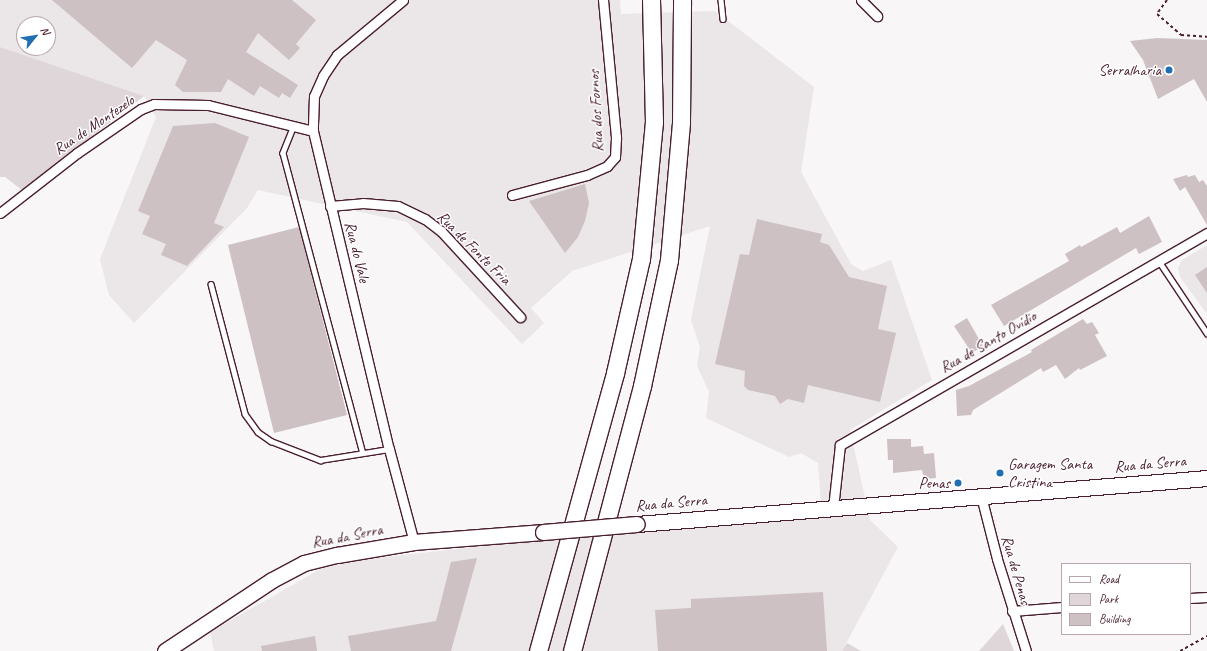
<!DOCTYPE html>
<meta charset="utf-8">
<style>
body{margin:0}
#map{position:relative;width:1207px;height:651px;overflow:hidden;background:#f8f6f7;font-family:Caveat,sans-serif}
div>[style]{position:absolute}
.built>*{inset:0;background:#ebe6e8}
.green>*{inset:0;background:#ded6d9}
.building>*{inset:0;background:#cdc1c4}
.path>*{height:2px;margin-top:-1px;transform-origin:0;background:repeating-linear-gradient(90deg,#4a1f2b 0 3px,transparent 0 6px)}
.roads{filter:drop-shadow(1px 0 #4a1f2b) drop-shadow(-1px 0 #4a1f2b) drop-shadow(0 1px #4a1f2b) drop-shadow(0 -1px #4a1f2b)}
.service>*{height:4.5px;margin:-2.25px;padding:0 2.25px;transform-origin:2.25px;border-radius:2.25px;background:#fff}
.minor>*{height:9px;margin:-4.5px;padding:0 4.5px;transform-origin:4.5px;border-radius:4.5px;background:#fff}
.primary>*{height:15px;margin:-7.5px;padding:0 7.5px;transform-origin:7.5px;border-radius:7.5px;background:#fff}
.motorway>*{height:17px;margin:-8.5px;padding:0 8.5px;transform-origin:8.5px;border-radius:8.5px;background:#fff}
.bridges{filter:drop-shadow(1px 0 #4a1f2b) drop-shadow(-1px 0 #4a1f2b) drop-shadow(0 1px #4a1f2b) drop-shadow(0 -1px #4a1f2b)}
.primary-bridge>*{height:15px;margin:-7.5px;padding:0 7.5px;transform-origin:7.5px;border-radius:7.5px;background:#fff}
.dots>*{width:11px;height:11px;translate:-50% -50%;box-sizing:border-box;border:2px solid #fff;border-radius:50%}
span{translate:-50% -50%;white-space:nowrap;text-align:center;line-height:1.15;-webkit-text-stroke:3px #fff;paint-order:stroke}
.poi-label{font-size:16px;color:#4a1f2b}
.right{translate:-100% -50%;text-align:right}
.left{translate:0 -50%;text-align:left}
.street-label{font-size:16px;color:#4a1f2b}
.legend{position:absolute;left:1061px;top:563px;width:130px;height:72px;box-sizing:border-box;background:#fff;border:1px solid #b7a5aa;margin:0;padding:5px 7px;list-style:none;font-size:12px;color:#4a1f2b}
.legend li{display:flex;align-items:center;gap:8px;height:20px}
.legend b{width:20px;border:1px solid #b7a5aa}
.north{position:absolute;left:16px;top:16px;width:40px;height:40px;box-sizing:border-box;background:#fff;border:1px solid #b7a5aa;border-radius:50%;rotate:60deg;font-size:11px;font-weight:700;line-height:16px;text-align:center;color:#4a1f2b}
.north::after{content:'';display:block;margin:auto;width:14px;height:18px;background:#1f6fb2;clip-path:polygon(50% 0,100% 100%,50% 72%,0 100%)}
</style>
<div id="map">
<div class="built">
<div style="clip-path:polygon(evenodd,0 0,620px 0,621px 14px,715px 11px,814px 87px,801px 172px,851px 264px,863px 271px,891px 260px,932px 380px,850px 430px,870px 520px,898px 547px,842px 651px,214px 651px,210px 632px,331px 563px,531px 541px,822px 518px,818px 463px,801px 453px,789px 457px,706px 418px,709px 392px,697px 366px,700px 347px,691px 320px,710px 226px,572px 271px,531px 308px,544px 323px,522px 344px,407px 222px,258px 190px,247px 208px,134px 323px,109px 295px,100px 259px,156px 117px,144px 96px,0 47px,0 0,24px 24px,48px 24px,48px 48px,24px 48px,24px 24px)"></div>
<div style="clip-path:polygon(1207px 245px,1207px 314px,1180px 277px,1178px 268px,1182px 260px)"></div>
</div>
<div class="green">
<div style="clip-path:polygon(0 47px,144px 96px,22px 190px,5px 177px,0 177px)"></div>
<div style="clip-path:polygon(1003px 624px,1014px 651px,979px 651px)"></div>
<div style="clip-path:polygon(847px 643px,861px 651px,842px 651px)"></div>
</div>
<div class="building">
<div style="clip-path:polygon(52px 0,292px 0,316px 20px,296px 44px,300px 48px,289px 60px,258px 33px,246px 52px,298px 85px,290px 98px,282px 93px,279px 98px,260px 86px,254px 96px,228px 79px,221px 92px,183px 92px,175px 85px,187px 60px,156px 40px,132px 68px)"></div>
<div style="clip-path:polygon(1157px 38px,1207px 40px,1207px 102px,1194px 79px,1158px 99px,1143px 60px,1130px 41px)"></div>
<div style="clip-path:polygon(215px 123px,249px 137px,214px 223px,224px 227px,187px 266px,161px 255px,166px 244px,142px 234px,150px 216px,138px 211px,173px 126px)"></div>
<div style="clip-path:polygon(1187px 175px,1188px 177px,1195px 175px,1199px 182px,1203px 180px,1207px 186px,1207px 225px,1185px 187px,1180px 191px,1173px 179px)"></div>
<div style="clip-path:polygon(585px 184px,589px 203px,585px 221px,578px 237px,565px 253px,529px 201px)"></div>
<div style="clip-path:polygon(1149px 216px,1162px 242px,1139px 254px,1136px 248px,1004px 326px,991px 305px,1069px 261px,1065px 254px,1080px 245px,1081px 247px,1117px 227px,1120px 233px)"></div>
<div style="clip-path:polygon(757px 219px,822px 234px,820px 242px,829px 245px,849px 277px,887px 286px,878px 329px,896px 333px,880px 402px,808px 385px,804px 403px,788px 399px,780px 404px,775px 396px,748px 390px,744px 386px,745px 371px,715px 364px,740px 254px,749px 255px)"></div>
<div style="clip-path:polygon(299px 227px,347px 415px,274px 433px,228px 245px)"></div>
<div style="clip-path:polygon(1207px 267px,1207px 293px,1195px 275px)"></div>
<div style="clip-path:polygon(967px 318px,983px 346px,972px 353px,954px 326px)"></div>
<div style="clip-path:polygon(1083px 319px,1087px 324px,1092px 322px,1099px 333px,1095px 335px,1107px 356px,1080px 370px,1079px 368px,1065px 379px,1056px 365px,1043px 372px,1041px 368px,973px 410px,971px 415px,957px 416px,956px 390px,969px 386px,1032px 352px,1031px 350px)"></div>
<div style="clip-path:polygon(887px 439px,911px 439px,911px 447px,923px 446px,924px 454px,934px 453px,936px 478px,924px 479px,922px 470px,893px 473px,893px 460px,888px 460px)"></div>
<div style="clip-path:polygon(477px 558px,451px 651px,351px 651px,348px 636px,436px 621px,451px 562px)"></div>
<div style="clip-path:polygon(823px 592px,827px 651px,658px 651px,655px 610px,691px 608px,691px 599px)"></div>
<div style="clip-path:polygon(315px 636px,317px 651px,262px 651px,261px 646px)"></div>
</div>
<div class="path">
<div style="left:1167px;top:0;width:17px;rotate:126deg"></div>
<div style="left:1157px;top:14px;width:32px;rotate:41deg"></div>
<div style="left:1181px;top:35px;width:26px;rotate:4deg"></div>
<div style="left:1180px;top:651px;width:31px;rotate:-29deg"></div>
</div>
<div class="roads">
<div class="service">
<div style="left:721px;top:0;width:19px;rotate:84deg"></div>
<div style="left:293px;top:128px;width:27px;rotate:112deg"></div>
<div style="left:283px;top:153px;width:310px;rotate:75.1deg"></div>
<div style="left:1159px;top:261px;width:87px;rotate:56.3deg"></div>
<div style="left:211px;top:284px;width:134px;rotate:75.3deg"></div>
<div style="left:245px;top:414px;width:22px;rotate:54deg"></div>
<div style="left:258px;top:432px;width:16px;rotate:35deg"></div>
<div style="left:271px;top:441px;width:53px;rotate:21.2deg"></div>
<div style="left:320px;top:460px;width:70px;rotate:-9.1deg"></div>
</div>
<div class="minor">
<div style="left:403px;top:0;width:86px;rotate:140.2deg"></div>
<div style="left:337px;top:55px;width:25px;rotate:124deg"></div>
<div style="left:323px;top:76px;width:22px;rotate:114deg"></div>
<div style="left:314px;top:96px;width:35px;rotate:92deg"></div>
<div style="left:313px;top:131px;width:327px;rotate:76.6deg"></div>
<div style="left:389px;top:449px;width:96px;rotate:75deg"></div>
<div style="left:861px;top:0;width:23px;rotate:45deg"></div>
<div style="left:512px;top:195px;width:78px;rotate:-14.9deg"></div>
<div style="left:587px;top:175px;width:22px;rotate:-24deg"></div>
<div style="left:607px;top:166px;width:12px;rotate:-48deg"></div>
<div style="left:615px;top:157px;width:20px;rotate:-87deg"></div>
<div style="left:616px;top:137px;width:138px;rotate:-95.4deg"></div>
<div style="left:330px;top:206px;width:33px;rotate:-5deg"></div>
<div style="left:363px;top:203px;width:35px;rotate:5deg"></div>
<div style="left:398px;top:206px;width:30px;rotate:26deg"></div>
<div style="left:425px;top:219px;width:20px;rotate:37deg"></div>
<div style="left:441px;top:231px;width:117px;rotate:47.4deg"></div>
<div style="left:0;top:213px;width:98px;rotate:-37.9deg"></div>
<div style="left:77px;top:153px;width:78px;rotate:-34.5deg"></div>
<div style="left:141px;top:109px;width:14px;rotate:-21deg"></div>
<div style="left:154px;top:104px;width:54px;rotate:1.1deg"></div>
<div style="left:208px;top:105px;width:108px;rotate:13.9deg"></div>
<div style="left:981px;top:496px;width:65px;rotate:75.7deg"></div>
<div style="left:997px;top:559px;width:96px;rotate:72.5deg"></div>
<div style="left:833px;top:508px;width:63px;rotate:-83.7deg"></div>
<div style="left:840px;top:445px;width:424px;rotate:-30deg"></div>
<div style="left:1190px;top:598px;width:17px;rotate:-3deg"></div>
<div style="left:1012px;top:611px;width:50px;rotate:-4.6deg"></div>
</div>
<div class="primary">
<div style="left:637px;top:524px;width:572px;rotate:-4.61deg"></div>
<div style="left:165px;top:651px;width:128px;rotate:-33.6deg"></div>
<div style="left:272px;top:580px;width:36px;rotate:-28deg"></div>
<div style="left:304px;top:563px;width:34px;rotate:-14deg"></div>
<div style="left:337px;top:555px;width:78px;rotate:-9.6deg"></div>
<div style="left:414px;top:542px;width:129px;rotate:-4.4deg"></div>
</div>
<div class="motorway">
<div style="left:538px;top:651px;width:288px;rotate:-74.5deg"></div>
<div style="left:615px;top:373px;width:117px;rotate:-77.2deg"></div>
<div style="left:641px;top:259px;width:138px;rotate:-84.6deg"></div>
<div style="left:654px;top:122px;width:122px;rotate:-91.4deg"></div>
<div style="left:572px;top:651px;width:274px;rotate:-75.2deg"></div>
<div style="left:642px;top:386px;width:129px;rotate:-77.9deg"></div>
<div style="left:669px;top:260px;width:139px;rotate:-85deg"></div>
<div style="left:681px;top:122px;width:122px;rotate:-89.5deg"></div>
</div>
</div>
<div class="bridges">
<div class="primary-bridge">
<div style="left:543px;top:532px;width:94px;rotate:-4.9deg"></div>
</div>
</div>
<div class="dots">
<div style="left:1169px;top:70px;background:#1f6fb2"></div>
<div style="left:1000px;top:473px;background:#1f6fb2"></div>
<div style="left:958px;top:483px;background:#1f6fb2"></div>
</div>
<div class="poi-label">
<span class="right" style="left:1161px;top:70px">Serralharia</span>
<span class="left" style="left:1008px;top:473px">Garagem Santa<br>Cristina</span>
<span class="right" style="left:950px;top:483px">Penas</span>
</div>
<div class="street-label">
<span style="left:596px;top:111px;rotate:-93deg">Rua dos Fornos</span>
<span style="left:94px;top:125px;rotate:-34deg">Rua de Montezelo</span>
<span style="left:474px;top:248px;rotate:45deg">Rua de Fonte Fria</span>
<span style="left:357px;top:252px;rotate:76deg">Rua do Vale</span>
<span style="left:988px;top:342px;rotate:-30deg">Rua de Santo Ovídio</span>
<span style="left:1150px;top:464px;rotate:-5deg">Rua da Serra</span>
<span style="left:671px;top:503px;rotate:-5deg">Rua da Serra</span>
<span style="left:347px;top:536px;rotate:-11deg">Rua da Serra</span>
<span style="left:1016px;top:570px;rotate:74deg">Rua de Penas</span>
</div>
<ul class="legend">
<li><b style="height:5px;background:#fff"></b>Road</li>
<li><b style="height:11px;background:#ded6d9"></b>Park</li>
<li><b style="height:11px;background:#cdc1c4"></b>Building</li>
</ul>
<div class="north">N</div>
</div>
